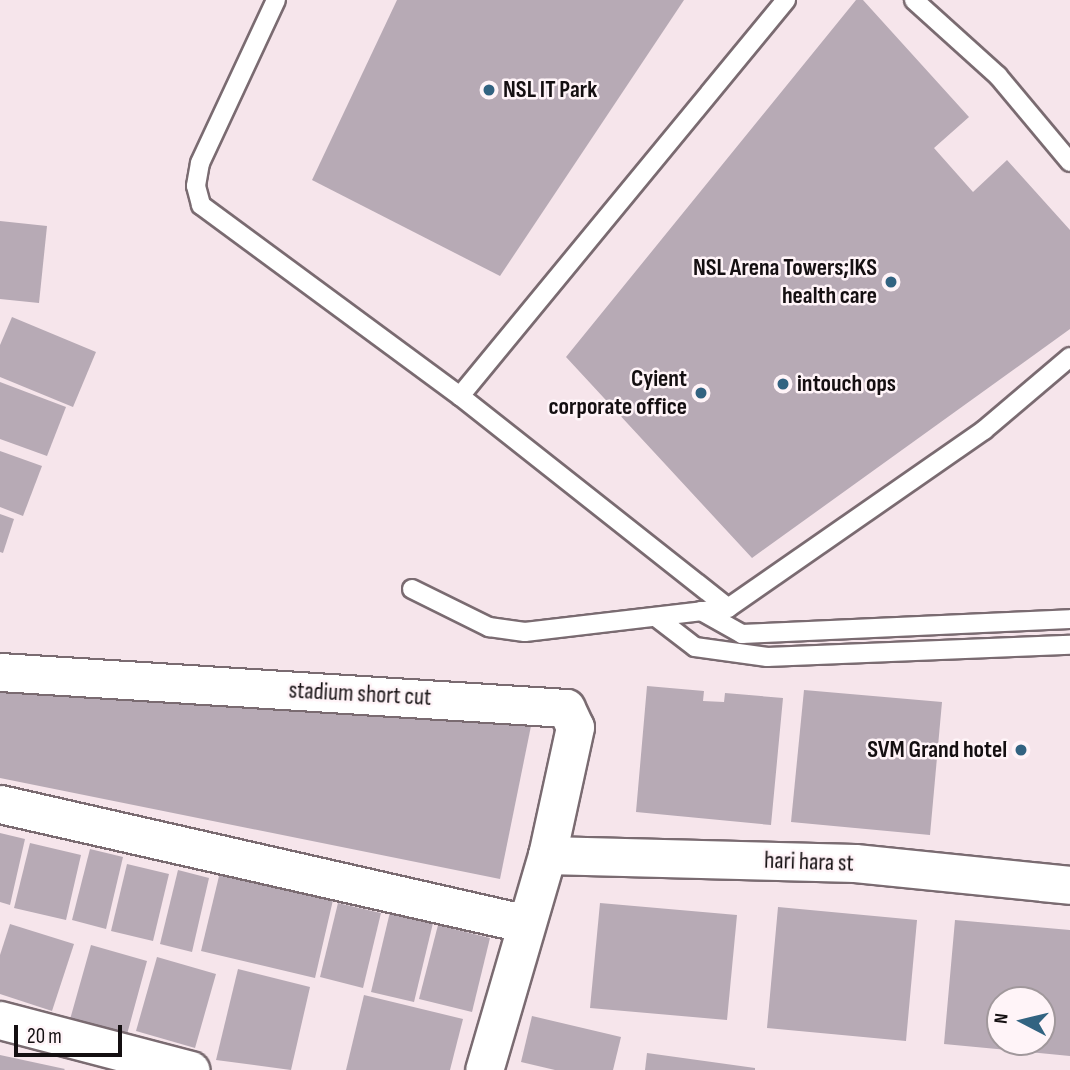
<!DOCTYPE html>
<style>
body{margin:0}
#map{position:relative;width:1070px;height:1070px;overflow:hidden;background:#f6e5eb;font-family:"Sofia Sans Condensed",sans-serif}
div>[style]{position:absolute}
.building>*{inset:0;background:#b7aab5}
.roads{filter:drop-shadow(2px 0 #7a6b71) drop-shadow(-2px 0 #7a6b71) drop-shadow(0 2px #7a6b71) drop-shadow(0 -2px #7a6b71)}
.service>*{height:18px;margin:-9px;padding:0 9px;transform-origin:9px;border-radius:9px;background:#fff}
.minor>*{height:37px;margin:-18.5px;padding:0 18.5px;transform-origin:18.5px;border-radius:18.5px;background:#fff}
.dots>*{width:19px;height:19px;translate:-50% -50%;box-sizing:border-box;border:4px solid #fff4f8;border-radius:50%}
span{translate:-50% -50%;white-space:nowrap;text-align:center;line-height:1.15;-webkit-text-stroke:5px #fff4f8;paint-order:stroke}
.poi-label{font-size:24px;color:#140f11;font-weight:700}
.left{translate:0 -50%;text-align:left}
.right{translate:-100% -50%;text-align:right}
.street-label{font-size:24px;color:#140f11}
.north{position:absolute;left:986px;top:986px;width:70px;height:70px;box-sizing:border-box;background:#fff4f8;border:2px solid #a1989c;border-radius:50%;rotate:277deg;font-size:19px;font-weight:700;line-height:28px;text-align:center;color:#140f11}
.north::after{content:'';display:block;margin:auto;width:24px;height:32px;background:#326381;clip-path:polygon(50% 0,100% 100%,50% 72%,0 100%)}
.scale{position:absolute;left:14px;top:1025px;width:108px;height:32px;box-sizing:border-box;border:4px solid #140f11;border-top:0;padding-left:9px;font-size:21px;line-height:24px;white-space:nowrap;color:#140f11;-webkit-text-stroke:5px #fff4f8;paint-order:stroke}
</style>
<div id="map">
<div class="building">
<div style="clip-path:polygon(397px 0,684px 0,500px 276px,312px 180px)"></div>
<div style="clip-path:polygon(856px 0,863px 0,969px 117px,934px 148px,973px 192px,1007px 160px,1070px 230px,1070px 329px,752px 558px,566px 357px)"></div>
<div style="clip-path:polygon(0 221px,47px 226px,39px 303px,0 299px)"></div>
<div style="clip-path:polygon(12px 317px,96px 352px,73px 407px,0 377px,0 345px)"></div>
<div style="clip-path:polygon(0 382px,66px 407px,47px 456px,0 439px)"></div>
<div style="clip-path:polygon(0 451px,42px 466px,23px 516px,0 507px)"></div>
<div style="clip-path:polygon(0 514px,14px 519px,3px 553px,0 552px)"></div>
<div style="clip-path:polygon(0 679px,532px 721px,500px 879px,0 778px)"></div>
<div style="clip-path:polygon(647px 686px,704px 691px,703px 701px,724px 702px,725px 693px,783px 698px,771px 825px,636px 812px)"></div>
<div style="clip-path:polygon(804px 690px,942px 702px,930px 835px,791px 822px)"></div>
<div style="clip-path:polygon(0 833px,25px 839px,10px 905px,0 902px)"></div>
<div style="clip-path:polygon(30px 843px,81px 855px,66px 920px,14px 908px)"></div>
<div style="clip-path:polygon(90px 849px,123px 857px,106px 929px,72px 920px)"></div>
<div style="clip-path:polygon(127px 864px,169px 874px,153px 941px,111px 931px)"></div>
<div style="clip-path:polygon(178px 870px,209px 878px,192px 952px,160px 944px)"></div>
<div style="clip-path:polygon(220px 872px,333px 900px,315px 978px,201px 951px)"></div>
<div style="clip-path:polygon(338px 903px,381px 913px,363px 988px,320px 977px)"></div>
<div style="clip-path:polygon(600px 903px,737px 915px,727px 1020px,590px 1008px)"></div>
<div style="clip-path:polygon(778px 907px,917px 920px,906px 1041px,767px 1028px)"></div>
<div style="clip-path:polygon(390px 912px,433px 923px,414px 1002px,371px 992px)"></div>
<div style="clip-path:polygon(evenodd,955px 920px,1070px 930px,1070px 1056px,944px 1044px,955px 920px,1000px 1000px,1042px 1000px,1042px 1042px,1000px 1042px,1000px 1000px)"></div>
<div style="clip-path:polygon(10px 924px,74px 944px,52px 1011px,0 994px,0 955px)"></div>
<div style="clip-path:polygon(438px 925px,490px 938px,472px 1012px,419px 999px)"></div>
<div style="clip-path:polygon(91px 945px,147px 961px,126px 1038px,69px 1023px)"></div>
<div style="clip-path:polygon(157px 957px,216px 974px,195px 1048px,136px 1031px)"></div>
<div style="clip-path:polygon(238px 969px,310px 987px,291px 1070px,216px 1060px)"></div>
<div style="clip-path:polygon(364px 995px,463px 1019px,450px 1070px,346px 1070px)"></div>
<div style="clip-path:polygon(532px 1016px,621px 1037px,613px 1070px,555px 1070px,521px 1062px)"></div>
<div style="clip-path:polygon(647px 1053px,755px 1068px,755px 1070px,645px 1070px)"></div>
<div style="clip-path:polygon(0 1055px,65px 1069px,64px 1070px,0 1070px)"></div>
</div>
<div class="roads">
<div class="service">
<div style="left:276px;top:0;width:180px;rotate:115deg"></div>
<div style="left:200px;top:163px;width:23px;rotate:100deg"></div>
<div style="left:196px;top:186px;width:20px;rotate:75deg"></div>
<div style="left:201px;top:205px;width:322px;rotate:36.4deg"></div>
<div style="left:460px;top:396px;width:513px;rotate:-50.54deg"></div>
<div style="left:914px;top:0;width:113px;rotate:42.1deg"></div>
<div style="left:998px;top:76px;width:112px;rotate:50.1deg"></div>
<div style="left:460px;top:396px;width:342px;rotate:38.3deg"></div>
<div style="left:728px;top:608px;width:312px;rotate:-34.8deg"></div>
<div style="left:984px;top:430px;width:113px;rotate:-40.3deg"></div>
<div style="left:412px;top:589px;width:86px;rotate:26.3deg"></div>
<div style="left:489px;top:627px;width:36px;rotate:8deg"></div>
<div style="left:525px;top:632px;width:187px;rotate:-6.7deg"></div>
<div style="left:701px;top:611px;width:47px;rotate:29.3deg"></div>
<div style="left:742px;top:634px;width:328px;rotate:-2.6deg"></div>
<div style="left:656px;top:617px;width:49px;rotate:37.6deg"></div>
<div style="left:695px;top:647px;width:73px;rotate:7.9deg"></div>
<div style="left:767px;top:657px;width:303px;rotate:-2.3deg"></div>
</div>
<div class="minor">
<div style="left:0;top:672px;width:567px;rotate:3.64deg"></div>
<div style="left:566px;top:708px;width:21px;rotate:65deg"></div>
<div style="left:575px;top:727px;width:131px;rotate:102.3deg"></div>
<div style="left:547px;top:855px;width:224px;rotate:106.3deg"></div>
<div style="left:0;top:804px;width:536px;rotate:12.82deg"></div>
<div style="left:547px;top:855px;width:308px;rotate:1.5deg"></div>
<div style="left:855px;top:863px;width:216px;rotate:5.8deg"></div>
<div style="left:0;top:1020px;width:197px;rotate:14.7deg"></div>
</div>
</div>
<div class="dots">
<div style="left:489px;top:90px;background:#326381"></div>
<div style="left:891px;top:282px;background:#326381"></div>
<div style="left:783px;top:384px;background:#326381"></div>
<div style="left:701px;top:393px;background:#326381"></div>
<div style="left:1021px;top:750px;background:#326381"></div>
</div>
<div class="poi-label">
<span class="left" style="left:503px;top:90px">NSL IT Park</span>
<span class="right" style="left:877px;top:282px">NSL Arena Towers;IKS<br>health care</span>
<span class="right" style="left:687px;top:393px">Cyient<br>corporate office</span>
<span class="left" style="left:797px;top:384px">intouch ops</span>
<span class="right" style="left:1007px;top:750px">SVM Grand hotel</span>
</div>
<div class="street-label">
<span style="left:360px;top:694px;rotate:3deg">stadium short cut</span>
<span style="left:809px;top:862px;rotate:2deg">hari hara st</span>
</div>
<div class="north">N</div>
<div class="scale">20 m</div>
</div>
